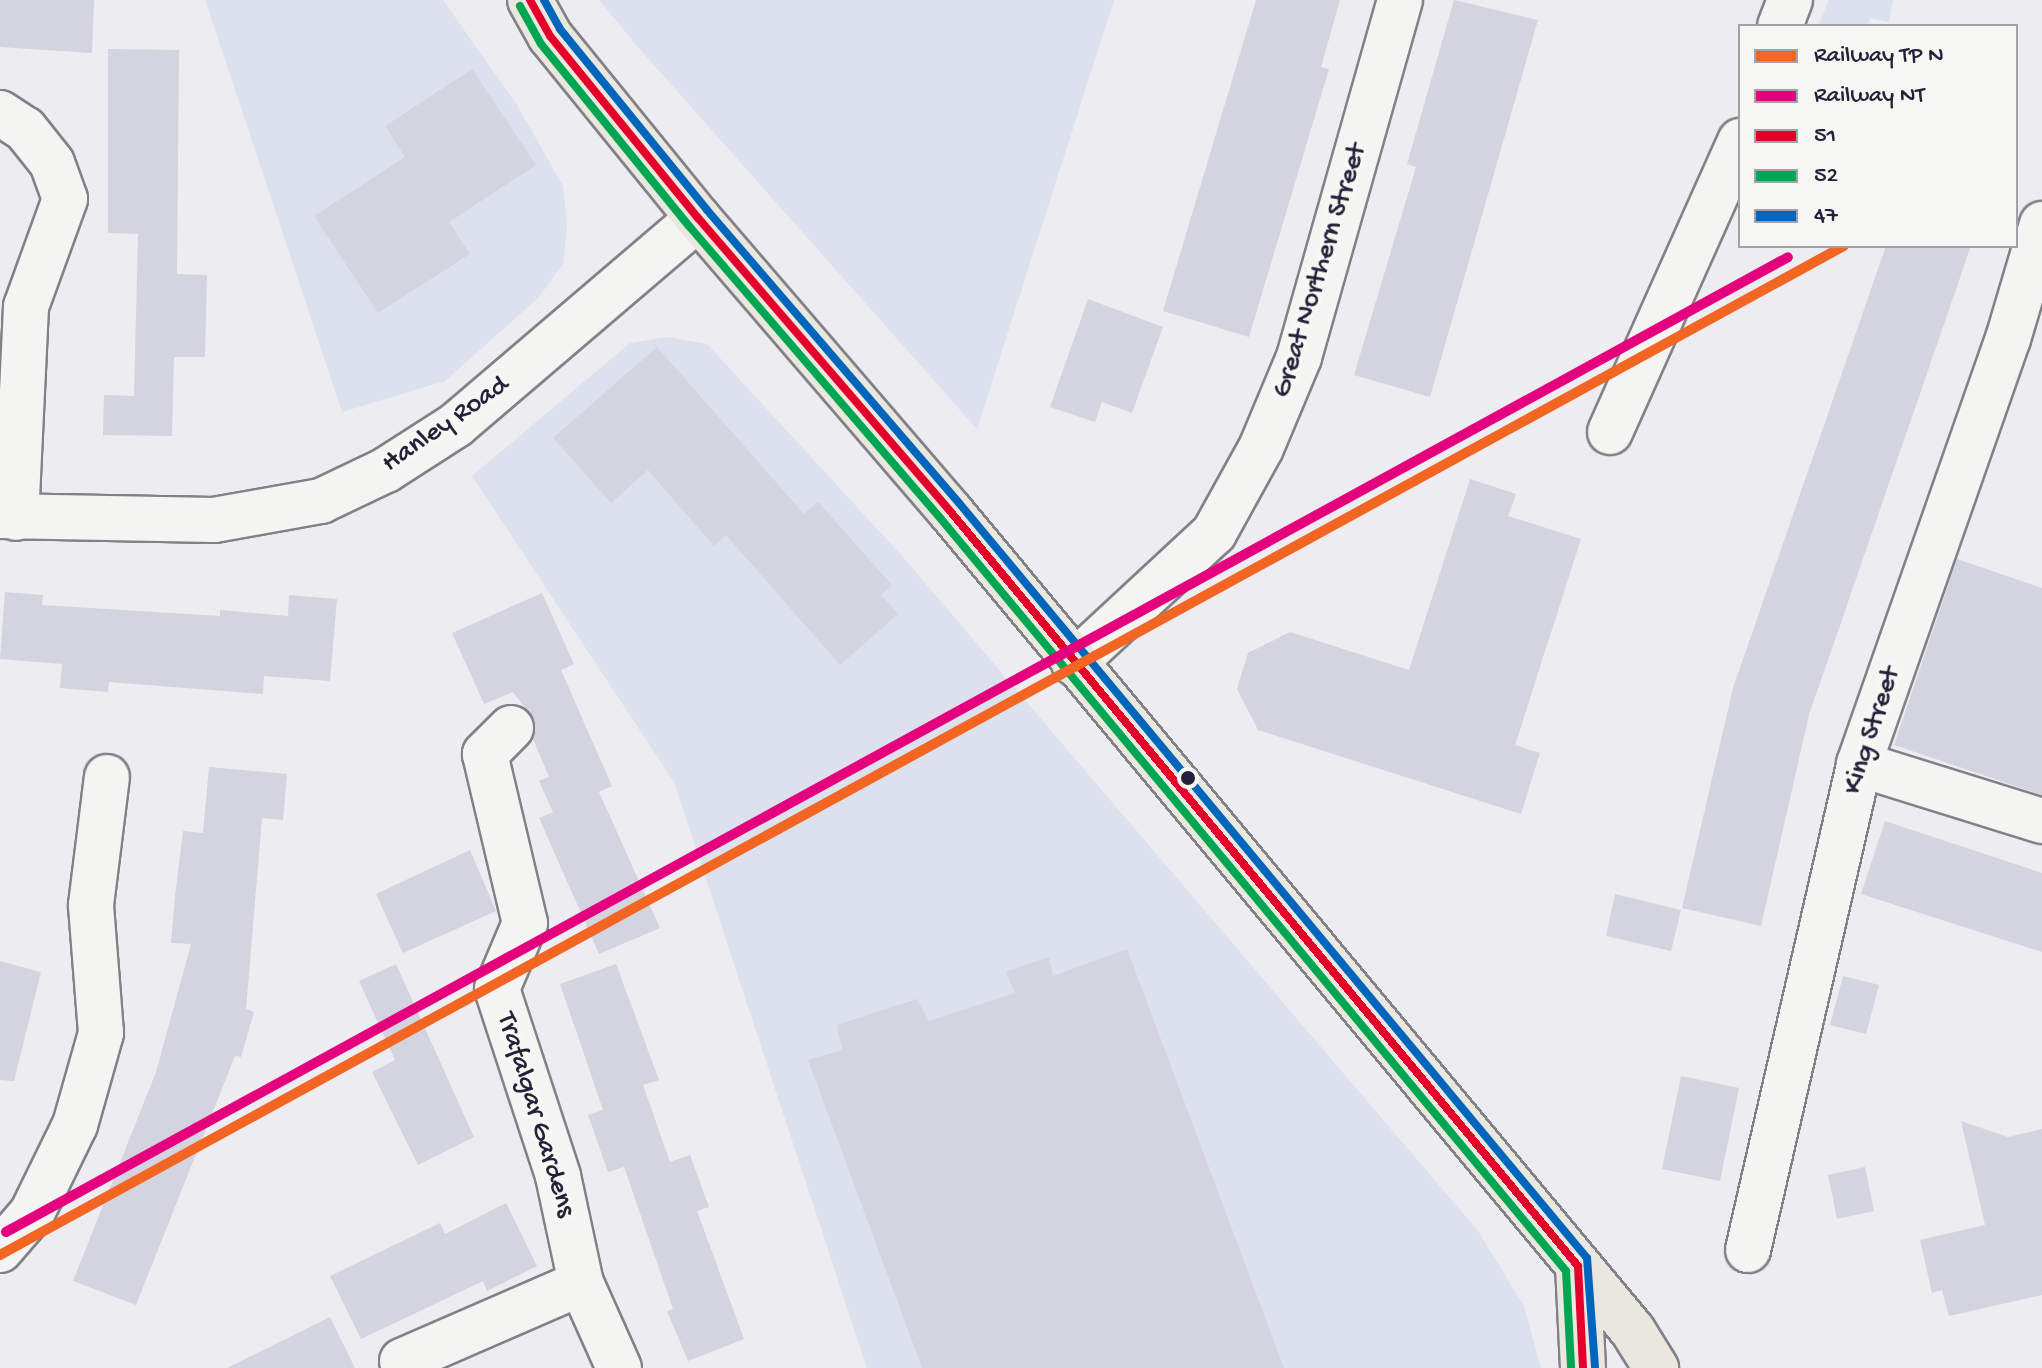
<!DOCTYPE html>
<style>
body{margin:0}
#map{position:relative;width:2042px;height:1368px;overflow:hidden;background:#ececf1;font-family:"Gochi Hand",sans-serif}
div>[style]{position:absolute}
.built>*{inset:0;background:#dde0ed}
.building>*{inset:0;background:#d3d4df}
.roads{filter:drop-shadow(2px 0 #818188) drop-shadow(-2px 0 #818188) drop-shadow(0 2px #818188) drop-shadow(0 -2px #818188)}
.minor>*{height:44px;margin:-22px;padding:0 22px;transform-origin:22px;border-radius:22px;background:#f4f4f3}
.major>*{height:44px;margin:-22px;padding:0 22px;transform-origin:22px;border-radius:22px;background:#eae7de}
.bus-1>*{height:8px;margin:-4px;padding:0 4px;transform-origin:4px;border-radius:4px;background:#e4002b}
.bus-2>*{height:8px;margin:-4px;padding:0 4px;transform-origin:4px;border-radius:4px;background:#00a651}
.bus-3>*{height:8px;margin:-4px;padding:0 4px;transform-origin:4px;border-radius:4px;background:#0065bd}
.rail-1>*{height:10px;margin:-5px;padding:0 5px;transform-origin:5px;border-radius:5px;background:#f26522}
.rail-2>*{height:10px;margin:-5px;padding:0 5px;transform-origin:5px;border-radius:5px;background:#e5007d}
.dots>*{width:22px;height:22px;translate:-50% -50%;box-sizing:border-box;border:4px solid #f6f6f2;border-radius:50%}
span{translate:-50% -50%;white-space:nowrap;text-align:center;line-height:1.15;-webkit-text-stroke:8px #f6f6f2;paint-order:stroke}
.street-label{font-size:28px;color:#22223b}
.legend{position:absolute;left:1738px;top:24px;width:280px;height:224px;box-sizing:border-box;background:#f6f6f2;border:2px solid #a1a1a9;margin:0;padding:10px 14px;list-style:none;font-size:24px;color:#22223b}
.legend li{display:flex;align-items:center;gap:16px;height:40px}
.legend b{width:40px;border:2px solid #a1a1a9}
</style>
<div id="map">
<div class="built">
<div style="clip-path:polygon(205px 0,443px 0,517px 105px,563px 186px,567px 227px,563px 264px,539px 297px,445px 381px,342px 412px)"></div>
<div style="clip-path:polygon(599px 0,1114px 0,977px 429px,638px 47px)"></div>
<div style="clip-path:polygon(1829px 0,1893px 0,1889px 22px,1870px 18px,1866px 26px,1818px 26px)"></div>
<div style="clip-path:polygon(668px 337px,707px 344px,902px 556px,1478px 1231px,1524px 1306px,1541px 1368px,867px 1368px,674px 782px,472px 476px,630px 343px)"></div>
</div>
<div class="building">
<div style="clip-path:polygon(0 0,94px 0,92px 53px,0 47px)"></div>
<div style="clip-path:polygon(1256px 0,1340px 0,1321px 67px,1329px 69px,1249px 337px,1163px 311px)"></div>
<div style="clip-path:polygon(1454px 0,1538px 20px,1430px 397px,1354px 375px,1416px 167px,1407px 164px)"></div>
<div style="clip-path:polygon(108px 49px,179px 50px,177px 274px,207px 275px,205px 357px,174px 357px,172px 436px,103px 435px,104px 395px,134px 396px,138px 234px,108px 233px)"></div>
<div style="clip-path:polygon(472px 69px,536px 165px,449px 222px,470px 254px,378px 313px,314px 216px,405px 157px,385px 126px)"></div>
<div style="clip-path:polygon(1886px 246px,1971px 246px,1809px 715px,1761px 926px,1682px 908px,1733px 688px)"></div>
<div style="clip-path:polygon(1088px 299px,1163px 327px,1132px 413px,1102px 402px,1095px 422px,1050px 407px)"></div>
<div style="clip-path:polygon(657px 347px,804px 514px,818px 502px,892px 585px,881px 595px,898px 614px,840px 665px,726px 535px,714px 546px,648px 470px,611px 503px,553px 438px)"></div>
<div style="clip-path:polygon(1470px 479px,1516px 494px,1508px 516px,1581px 539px,1515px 745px,1540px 753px,1521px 814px,1258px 730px,1237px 689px,1248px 653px,1290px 632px,1409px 670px)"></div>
<div style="clip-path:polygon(1957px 559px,2042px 588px,2042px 795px,1894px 745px)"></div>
<div style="clip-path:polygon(5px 592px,43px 595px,42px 605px,220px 616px,220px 610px,288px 616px,289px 595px,337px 599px,330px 681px,264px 676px,263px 694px,109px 682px,108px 692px,60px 688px,62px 664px,0 659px)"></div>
<div style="clip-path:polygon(542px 593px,574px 664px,561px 670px,612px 786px,599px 792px,660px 928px,599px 954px,539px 818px,553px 812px,539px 781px,549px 777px,533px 739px,535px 721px,513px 692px,484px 704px,452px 633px)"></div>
<div style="clip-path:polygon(209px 767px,287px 774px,283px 820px,262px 818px,246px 1009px,254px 1012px,241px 1057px,235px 1056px,136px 1305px,73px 1281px,156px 1072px,191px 944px,171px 943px,175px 896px,183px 831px,203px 833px)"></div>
<div style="clip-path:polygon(1885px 821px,2042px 873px,2042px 952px,1861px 894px)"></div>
<div style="clip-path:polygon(470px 850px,496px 911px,403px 953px,376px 894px)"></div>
<div style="clip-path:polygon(1615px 894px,1681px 910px,1671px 951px,1606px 936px)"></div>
<div style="clip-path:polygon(1127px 949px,1284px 1368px,922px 1368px,808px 1060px,842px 1050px,837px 1025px,917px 999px,929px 1021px,1015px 993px,1006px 972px,1049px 957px,1053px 976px)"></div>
<div style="clip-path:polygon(0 961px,41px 972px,14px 1081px,0 1080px)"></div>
<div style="clip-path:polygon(396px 964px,474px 1137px,418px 1165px,372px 1072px,395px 1060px,359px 981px)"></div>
<div style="clip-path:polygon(616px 964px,659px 1080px,643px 1085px,670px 1162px,690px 1155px,709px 1207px,697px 1211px,744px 1339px,688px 1361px,667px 1311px,673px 1309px,624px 1167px,608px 1172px,588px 1115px,603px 1110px,560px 984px)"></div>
<div style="clip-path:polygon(1843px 976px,1879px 985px,1866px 1034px,1830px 1025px)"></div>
<div style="clip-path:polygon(1681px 1076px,1739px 1088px,1720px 1181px,1662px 1169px)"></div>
<div style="clip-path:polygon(1961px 1121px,2008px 1137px,2042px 1129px,2042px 1295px,1949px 1316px,1942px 1290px,1932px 1293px,1920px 1240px,1985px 1225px)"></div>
<div style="clip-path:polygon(1865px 1167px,1874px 1211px,1837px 1219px,1828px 1175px)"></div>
<div style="clip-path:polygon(506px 1203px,537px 1266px,487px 1291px,483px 1281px,361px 1339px,330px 1276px,440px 1223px,445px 1234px)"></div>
<div style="clip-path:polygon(330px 1317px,355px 1368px,227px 1368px)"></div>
</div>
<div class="roads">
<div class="minor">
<div style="left:1780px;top:26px;width:28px;rotate:-69deg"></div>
<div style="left:0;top:113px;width:30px;rotate:33deg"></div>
<div style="left:25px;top:129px;width:43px;rotate:51.5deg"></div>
<div style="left:52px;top:163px;width:38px;rotate:70deg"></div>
<div style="left:65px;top:199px;width:115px;rotate:109.9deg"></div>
<div style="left:26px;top:307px;width:211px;rotate:92.7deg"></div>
<div style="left:1610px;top:432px;width:319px;rotate:-65.9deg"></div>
<div style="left:0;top:516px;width:214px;rotate:1.1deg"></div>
<div style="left:214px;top:520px;width:109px;rotate:-10.1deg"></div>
<div style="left:321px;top:501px;width:72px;rotate:-25.5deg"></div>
<div style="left:386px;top:470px;width:83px;rotate:-32.7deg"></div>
<div style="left:456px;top:425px;width:318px;rotate:-40.5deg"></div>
<div style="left:1074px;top:663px;width:191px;rotate:-42.9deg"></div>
<div style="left:1214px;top:533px;width:97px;rotate:-61.1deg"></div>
<div style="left:1261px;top:448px;width:99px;rotate:-67.3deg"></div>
<div style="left:1299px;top:357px;width:371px;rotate:-74.2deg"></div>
<div style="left:511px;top:728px;width:37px;rotate:135deg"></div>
<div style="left:485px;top:754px;width:174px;rotate:76.7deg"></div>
<div style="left:525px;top:923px;width:72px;rotate:113deg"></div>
<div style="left:497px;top:989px;width:197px;rotate:71.9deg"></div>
<div style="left:558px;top:1176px;width:109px;rotate:77.9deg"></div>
<div style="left:581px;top:1283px;width:93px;rotate:65.9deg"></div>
<div style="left:1859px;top:764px;width:192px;rotate:17.3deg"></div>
<div style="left:0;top:1250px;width:49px;rotate:-49.1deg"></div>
<div style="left:32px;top:1213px;width:98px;rotate:-64deg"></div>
<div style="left:75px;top:1125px;width:96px;rotate:-74.2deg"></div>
<div style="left:101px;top:1033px;width:128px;rotate:-94.5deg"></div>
<div style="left:91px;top:905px;width:129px;rotate:-82.9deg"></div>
<div style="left:1748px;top:1250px;width:499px;rotate:-77.1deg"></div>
<div style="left:1859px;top:764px;width:450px;rotate:-70.7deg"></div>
<div style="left:2008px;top:339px;width:120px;rotate:-73.5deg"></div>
<div style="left:402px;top:1361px;width:195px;rotate:-23.5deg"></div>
</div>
<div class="major">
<div style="left:530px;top:0;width:41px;rotate:60.9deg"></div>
<div style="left:550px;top:36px;width:235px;rotate:50.9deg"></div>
<div style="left:698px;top:218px;width:386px;rotate:49.3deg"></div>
<div style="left:950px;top:511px;width:1067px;rotate:50.21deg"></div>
<div style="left:1633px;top:1331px;width:44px;rotate:58.1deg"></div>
<div style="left:1578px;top:1266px;width:102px;rotate:87.2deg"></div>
</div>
</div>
<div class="bus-1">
<div style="left:530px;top:0;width:41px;rotate:60.9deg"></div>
<div style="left:550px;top:36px;width:235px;rotate:50.9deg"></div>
<div style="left:698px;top:218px;width:386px;rotate:49.3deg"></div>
<div style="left:950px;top:511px;width:982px;rotate:50.25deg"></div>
<div style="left:1578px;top:1266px;width:102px;rotate:87.2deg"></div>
</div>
<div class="bus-2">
<div style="left:520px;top:6px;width:43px;rotate:61.1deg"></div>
<div style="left:541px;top:44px;width:235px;rotate:50.9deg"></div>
<div style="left:689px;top:226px;width:386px;rotate:49.3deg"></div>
<div style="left:941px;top:519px;width:978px;rotate:50.27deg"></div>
<div style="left:1566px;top:1271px;width:97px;rotate:87deg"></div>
</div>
<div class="bus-3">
<div style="left:544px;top:0;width:33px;rotate:61deg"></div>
<div style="left:560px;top:29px;width:233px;rotate:50.9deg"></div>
<div style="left:707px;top:210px;width:386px;rotate:49.3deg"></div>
<div style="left:959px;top:503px;width:982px;rotate:50.25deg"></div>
<div style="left:1587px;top:1258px;width:109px;rotate:85.8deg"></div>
</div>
<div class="rail-1">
<div style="left:0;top:1255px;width:2102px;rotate:-28.69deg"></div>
</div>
<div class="rail-2">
<div style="left:6px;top:1232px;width:2031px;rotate:-28.68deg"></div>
</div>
<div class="dots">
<div style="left:1188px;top:778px;background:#22223b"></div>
</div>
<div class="street-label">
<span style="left:1321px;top:271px;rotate:-73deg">Great Northern Street</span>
<span style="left:446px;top:425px;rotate:-35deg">Hanley Road</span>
<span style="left:1873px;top:731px;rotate:-72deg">King Street</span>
<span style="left:535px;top:1115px;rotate:73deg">Trafalgar Gardens</span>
</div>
<ul class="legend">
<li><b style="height:10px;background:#f26522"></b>Railway TP N</li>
<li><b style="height:10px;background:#e5007d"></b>Railway NT</li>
<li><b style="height:10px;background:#e4002b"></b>51</li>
<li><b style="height:10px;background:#00a651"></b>52</li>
<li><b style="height:10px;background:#0065bd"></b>47</li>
</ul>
</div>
